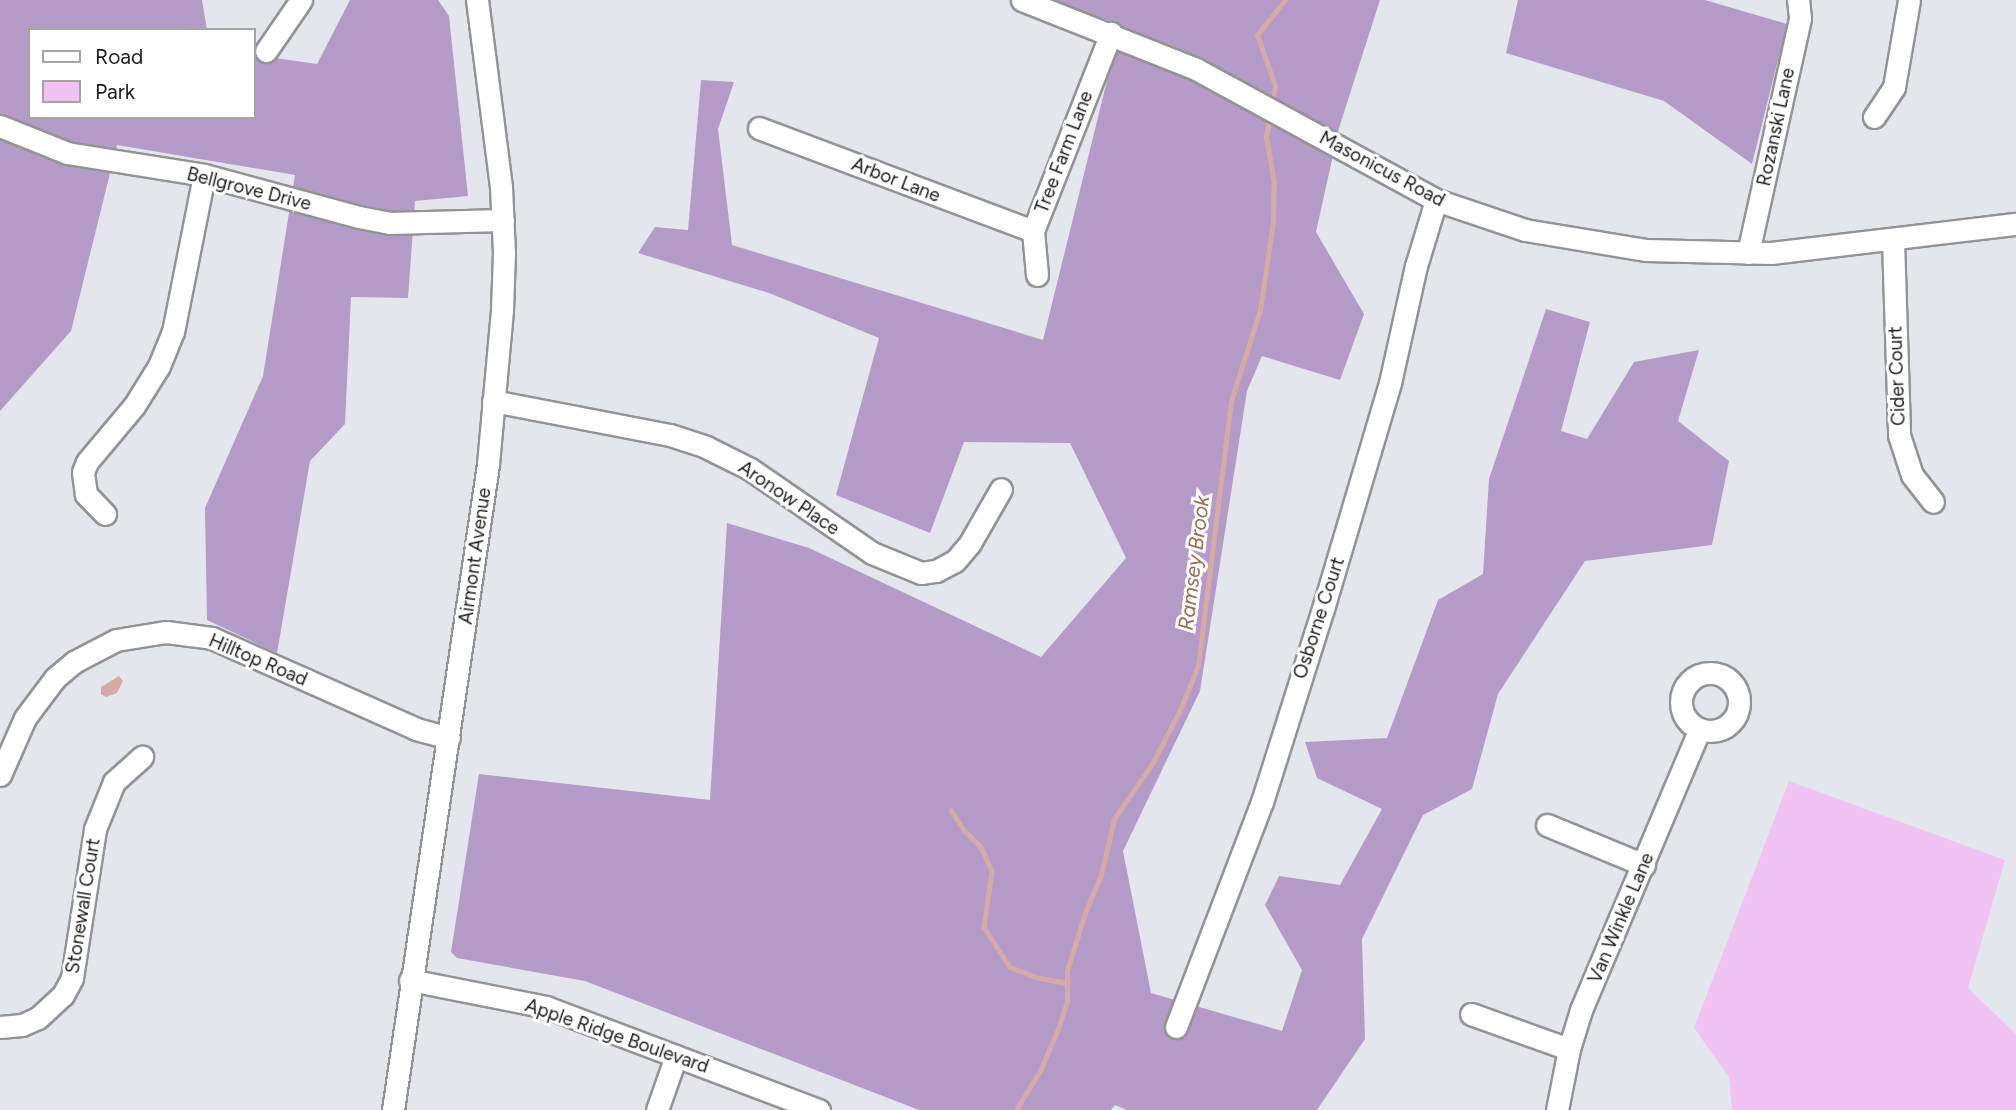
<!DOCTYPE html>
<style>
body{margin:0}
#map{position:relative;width:2016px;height:1110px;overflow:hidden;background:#e3e7ed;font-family:Figtree,sans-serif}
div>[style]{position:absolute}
.forest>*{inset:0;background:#b59bc8}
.park>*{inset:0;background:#f1c3f3}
.water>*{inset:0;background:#d6aba7}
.stream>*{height:4.5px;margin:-2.25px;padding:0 2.25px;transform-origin:2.25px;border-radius:2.25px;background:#d6aba7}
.roads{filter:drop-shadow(2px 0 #939393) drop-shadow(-2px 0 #939393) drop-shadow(0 2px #939393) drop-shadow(0 -2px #939393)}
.minor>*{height:21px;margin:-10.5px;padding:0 10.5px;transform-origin:10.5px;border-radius:10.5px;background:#fff}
.minor>.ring{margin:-10.5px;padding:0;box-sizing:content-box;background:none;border:21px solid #fff;border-radius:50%}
span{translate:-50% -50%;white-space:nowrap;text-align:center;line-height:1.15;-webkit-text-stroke:6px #fff;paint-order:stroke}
.street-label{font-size:19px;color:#1c1c1c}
.water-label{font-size:21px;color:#9b6a4f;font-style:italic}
.legend{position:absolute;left:28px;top:28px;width:228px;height:91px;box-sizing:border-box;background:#fff;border:2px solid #a4a4a4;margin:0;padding:9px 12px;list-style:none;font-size:21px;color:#1c1c1c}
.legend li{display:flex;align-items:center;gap:14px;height:35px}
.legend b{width:35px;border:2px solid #a4a4a4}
</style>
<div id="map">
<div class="forest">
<div style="clip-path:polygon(0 0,202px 0,207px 30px,30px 30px,30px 117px,254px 117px,254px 55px,317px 64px,350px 0,438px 0,449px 16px,468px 196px,415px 201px,408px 298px,351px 297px,345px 424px,310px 461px,277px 653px,207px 620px,205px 508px,263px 376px,295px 175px,117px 145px,71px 331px,0 411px)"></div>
<div style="clip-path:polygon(1058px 0,1380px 0,1339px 128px,1316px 232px,1364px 314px,1340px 380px,1262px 356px,1247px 391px,1200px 691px,1123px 851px,1151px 993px,1282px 1031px,1302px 970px,1265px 905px,1279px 876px,1340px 885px,1382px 809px,1317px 778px,1305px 742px,1387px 738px,1438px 600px,1483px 574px,1489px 479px,1546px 309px,1590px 322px,1561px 431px,1587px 439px,1634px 362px,1699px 350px,1678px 421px,1729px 461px,1712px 545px,1585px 561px,1498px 694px,1472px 789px,1423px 815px,1362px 939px,1365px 1039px,1317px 1110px,1127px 1110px,1115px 1105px,1111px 1110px,919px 1110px,585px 981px,457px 958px,451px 952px,479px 774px,710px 800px,727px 523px,809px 548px,1041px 657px,1126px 558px,1070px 443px,964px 442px,930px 533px,836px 495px,879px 338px,769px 293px,638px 253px,655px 227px,688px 230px,701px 80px,734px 82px,718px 129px,732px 245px,1043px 340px,1121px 24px,1057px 4px)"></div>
<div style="clip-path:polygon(1518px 0,1705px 0,1787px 24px,1752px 164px,1664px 101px,1506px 53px)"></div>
</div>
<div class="park">
<div style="clip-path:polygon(1789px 781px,2005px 860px,1968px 988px,2016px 1034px,2016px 1110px,1732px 1110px,1729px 1077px,1694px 1028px)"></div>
</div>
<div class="water">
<div style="clip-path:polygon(119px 676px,123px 681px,117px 693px,106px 697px,101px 694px,101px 687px)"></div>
</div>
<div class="stream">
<div style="left:1272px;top:103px;width:17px;rotate:-80deg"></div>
<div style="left:1275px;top:86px;width:54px;rotate:-109.4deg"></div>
<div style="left:1257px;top:35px;width:45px;rotate:-51.3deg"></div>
<div style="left:951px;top:810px;width:24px;rotate:57deg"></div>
<div style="left:964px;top:830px;width:24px;rotate:45deg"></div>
<div style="left:981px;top:847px;width:26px;rotate:65deg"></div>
<div style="left:992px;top:871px;width:57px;rotate:98.1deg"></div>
<div style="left:984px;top:927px;width:48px;rotate:57deg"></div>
<div style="left:1010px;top:967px;width:28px;rotate:21deg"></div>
<div style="left:1036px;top:977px;width:32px;rotate:11deg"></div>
<div style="left:1016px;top:1110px;width:48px;rotate:-58.6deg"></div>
<div style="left:1041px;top:1069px;width:43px;rotate:-67deg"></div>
<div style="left:1058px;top:1029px;width:28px;rotate:-72deg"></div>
<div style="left:1067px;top:1002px;width:31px;rotate:-90deg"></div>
<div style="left:1067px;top:971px;width:61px;rotate:-72.8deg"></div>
<div style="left:1085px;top:913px;width:41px;rotate:-67.2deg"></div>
<div style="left:1101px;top:875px;width:57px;rotate:-76.9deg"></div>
<div style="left:1114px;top:819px;width:67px;rotate:-55.4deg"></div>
<div style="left:1152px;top:764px;width:63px;rotate:-62.6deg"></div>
<div style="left:1181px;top:708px;width:45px;rotate:-68deg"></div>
<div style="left:1198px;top:666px;width:267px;rotate:-82.9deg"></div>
<div style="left:1231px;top:401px;width:96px;rotate:-72.3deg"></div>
<div style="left:1260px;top:310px;width:89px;rotate:-81.6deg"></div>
<div style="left:1273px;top:222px;width:39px;rotate:-89deg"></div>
<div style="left:1274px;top:183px;width:47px;rotate:-99.9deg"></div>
<div style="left:1266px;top:137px;width:22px;rotate:-80deg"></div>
</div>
<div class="roads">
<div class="minor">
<div style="left:1022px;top:0;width:187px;rotate:21.6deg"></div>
<div style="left:1196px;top:69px;width:273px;rotate:28.6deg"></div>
<div style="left:1436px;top:200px;width:94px;rotate:18.6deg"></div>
<div style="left:1525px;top:230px;width:123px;rotate:9.4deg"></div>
<div style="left:1646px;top:250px;width:125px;rotate:1.4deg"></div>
<div style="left:1771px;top:253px;width:247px;rotate:-6.8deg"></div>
<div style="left:266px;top:51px;width:62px;rotate:-55.5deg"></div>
<div style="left:1874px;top:117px;width:36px;rotate:-56deg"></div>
<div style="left:1894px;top:87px;width:88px;rotate:-80.2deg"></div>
<div style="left:0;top:126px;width:72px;rotate:21.9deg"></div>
<div style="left:67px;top:153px;width:139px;rotate:9.1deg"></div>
<div style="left:204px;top:175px;width:161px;rotate:15.2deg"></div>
<div style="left:359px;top:217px;width:31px;rotate:11deg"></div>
<div style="left:389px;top:223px;width:114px;rotate:-1.5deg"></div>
<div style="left:759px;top:128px;width:293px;rotate:20.6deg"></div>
<div style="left:1893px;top:240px;width:195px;rotate:88.2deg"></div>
<div style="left:1899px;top:435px;width:42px;rotate:72deg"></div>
<div style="left:1912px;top:475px;width:34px;rotate:52deg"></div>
<div style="left:1748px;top:253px;width:241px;rotate:-77.5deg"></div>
<div style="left:1800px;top:18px;width:18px;rotate:-96deg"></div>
<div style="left:1037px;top:275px;width:44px;rotate:-95.2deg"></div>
<div style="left:1033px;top:231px;width:213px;rotate:-68.5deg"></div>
<div style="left:493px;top:401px;width:180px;rotate:10.9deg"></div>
<div style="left:670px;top:435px;width:38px;rotate:18deg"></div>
<div style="left:706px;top:447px;width:49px;rotate:26.6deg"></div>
<div style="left:750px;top:469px;width:148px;rotate:34.5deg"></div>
<div style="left:872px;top:553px;width:53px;rotate:22.2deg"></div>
<div style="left:921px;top:573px;width:15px;rotate:-8deg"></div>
<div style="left:936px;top:571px;width:21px;rotate:-28deg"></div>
<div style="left:955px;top:561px;width:23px;rotate:-50deg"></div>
<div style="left:970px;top:543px;width:62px;rotate:-60.1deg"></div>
<div style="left:105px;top:514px;width:28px;rotate:-134deg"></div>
<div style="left:86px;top:494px;width:22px;rotate:-98deg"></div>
<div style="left:83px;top:472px;width:11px;rotate:-68deg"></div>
<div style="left:87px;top:462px;width:73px;rotate:-50deg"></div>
<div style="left:134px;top:406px;width:47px;rotate:-58deg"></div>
<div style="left:159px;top:366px;width:37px;rotate:-68deg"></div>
<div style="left:173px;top:332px;width:160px;rotate:-78.8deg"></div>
<div class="ring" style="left:1681px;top:673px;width:37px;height:37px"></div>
<div style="left:0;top:775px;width:62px;rotate:-66.3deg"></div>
<div style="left:25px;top:718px;width:50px;rotate:-53.1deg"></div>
<div style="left:55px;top:678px;width:25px;rotate:-40deg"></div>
<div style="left:74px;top:662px;width:47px;rotate:-27.6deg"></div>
<div style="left:116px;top:640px;width:51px;rotate:-9.1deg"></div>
<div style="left:166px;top:632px;width:46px;rotate:7.4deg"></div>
<div style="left:212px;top:638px;width:223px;rotate:24deg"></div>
<div style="left:416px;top:729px;width:34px;rotate:15deg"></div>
<div style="left:1547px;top:825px;width:105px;rotate:22.4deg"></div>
<div style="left:410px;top:980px;width:139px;rotate:11.2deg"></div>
<div style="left:546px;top:1007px;width:292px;rotate:20.7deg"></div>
<div style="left:1471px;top:1014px;width:104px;rotate:19.7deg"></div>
<div style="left:0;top:1027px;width:22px;rotate:-5deg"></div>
<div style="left:22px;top:1025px;width:17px;rotate:-24deg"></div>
<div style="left:38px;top:1018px;width:34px;rotate:-43deg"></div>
<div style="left:63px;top:995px;width:19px;rotate:-62deg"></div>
<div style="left:72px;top:978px;width:151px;rotate:-81.2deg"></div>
<div style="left:95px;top:829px;width:51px;rotate:-68deg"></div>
<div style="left:114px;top:782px;width:38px;rotate:-42deg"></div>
<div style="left:1176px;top:1027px;width:241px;rotate:-69.1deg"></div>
<div style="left:1262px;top:802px;width:202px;rotate:-72.5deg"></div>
<div style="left:1323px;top:609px;width:236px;rotate:-73.5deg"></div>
<div style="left:1390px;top:383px;width:120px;rotate:-77.5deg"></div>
<div style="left:1416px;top:266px;width:69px;rotate:-73.1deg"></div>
<div style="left:393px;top:1110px;width:653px;rotate:-81.63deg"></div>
<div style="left:488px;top:464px;width:155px;rotate:-84.8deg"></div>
<div style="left:502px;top:310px;width:57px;rotate:-88deg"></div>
<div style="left:504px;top:253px;width:66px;rotate:-92.6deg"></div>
<div style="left:501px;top:187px;width:189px;rotate:-97.3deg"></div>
<div style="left:657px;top:1110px;width:57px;rotate:-70.6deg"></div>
<div style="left:1557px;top:1110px;width:62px;rotate:-78.9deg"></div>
<div style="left:1569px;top:1049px;width:41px;rotate:-72.9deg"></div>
<div style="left:1581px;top:1010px;width:304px;rotate:-67.1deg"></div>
</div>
</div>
<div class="street-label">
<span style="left:1776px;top:127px;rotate:-78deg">Rozanski Lane</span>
<span style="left:1064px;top:152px;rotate:-69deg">Tree Farm Lane</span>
<span style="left:1382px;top:169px;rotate:28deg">Masonicus Road</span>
<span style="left:896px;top:180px;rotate:21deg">Arbor Lane</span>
<span style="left:249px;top:189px;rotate:14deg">Bellgrove Drive</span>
<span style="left:1897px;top:376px;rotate:-92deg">Cider Court</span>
<span style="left:789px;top:498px;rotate:34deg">Aronow Place</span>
<span style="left:475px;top:556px;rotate:-82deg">Airmont Avenue</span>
<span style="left:1319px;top:618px;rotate:-72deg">Osborne Court</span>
<span style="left:258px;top:660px;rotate:23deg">Hilltop Road</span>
<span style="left:83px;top:906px;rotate:-81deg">Stonewall Court</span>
<span style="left:1621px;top:918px;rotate:-67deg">Van Winkle Lane</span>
<span style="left:617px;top:1036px;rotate:19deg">Apple Ridge Boulevard</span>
</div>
<div class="water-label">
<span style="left:1194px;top:563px;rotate:-83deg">Ramsey Brook</span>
</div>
<ul class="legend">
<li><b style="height:9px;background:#fff"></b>Road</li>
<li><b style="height:19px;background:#f1c3f3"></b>Park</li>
</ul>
</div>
